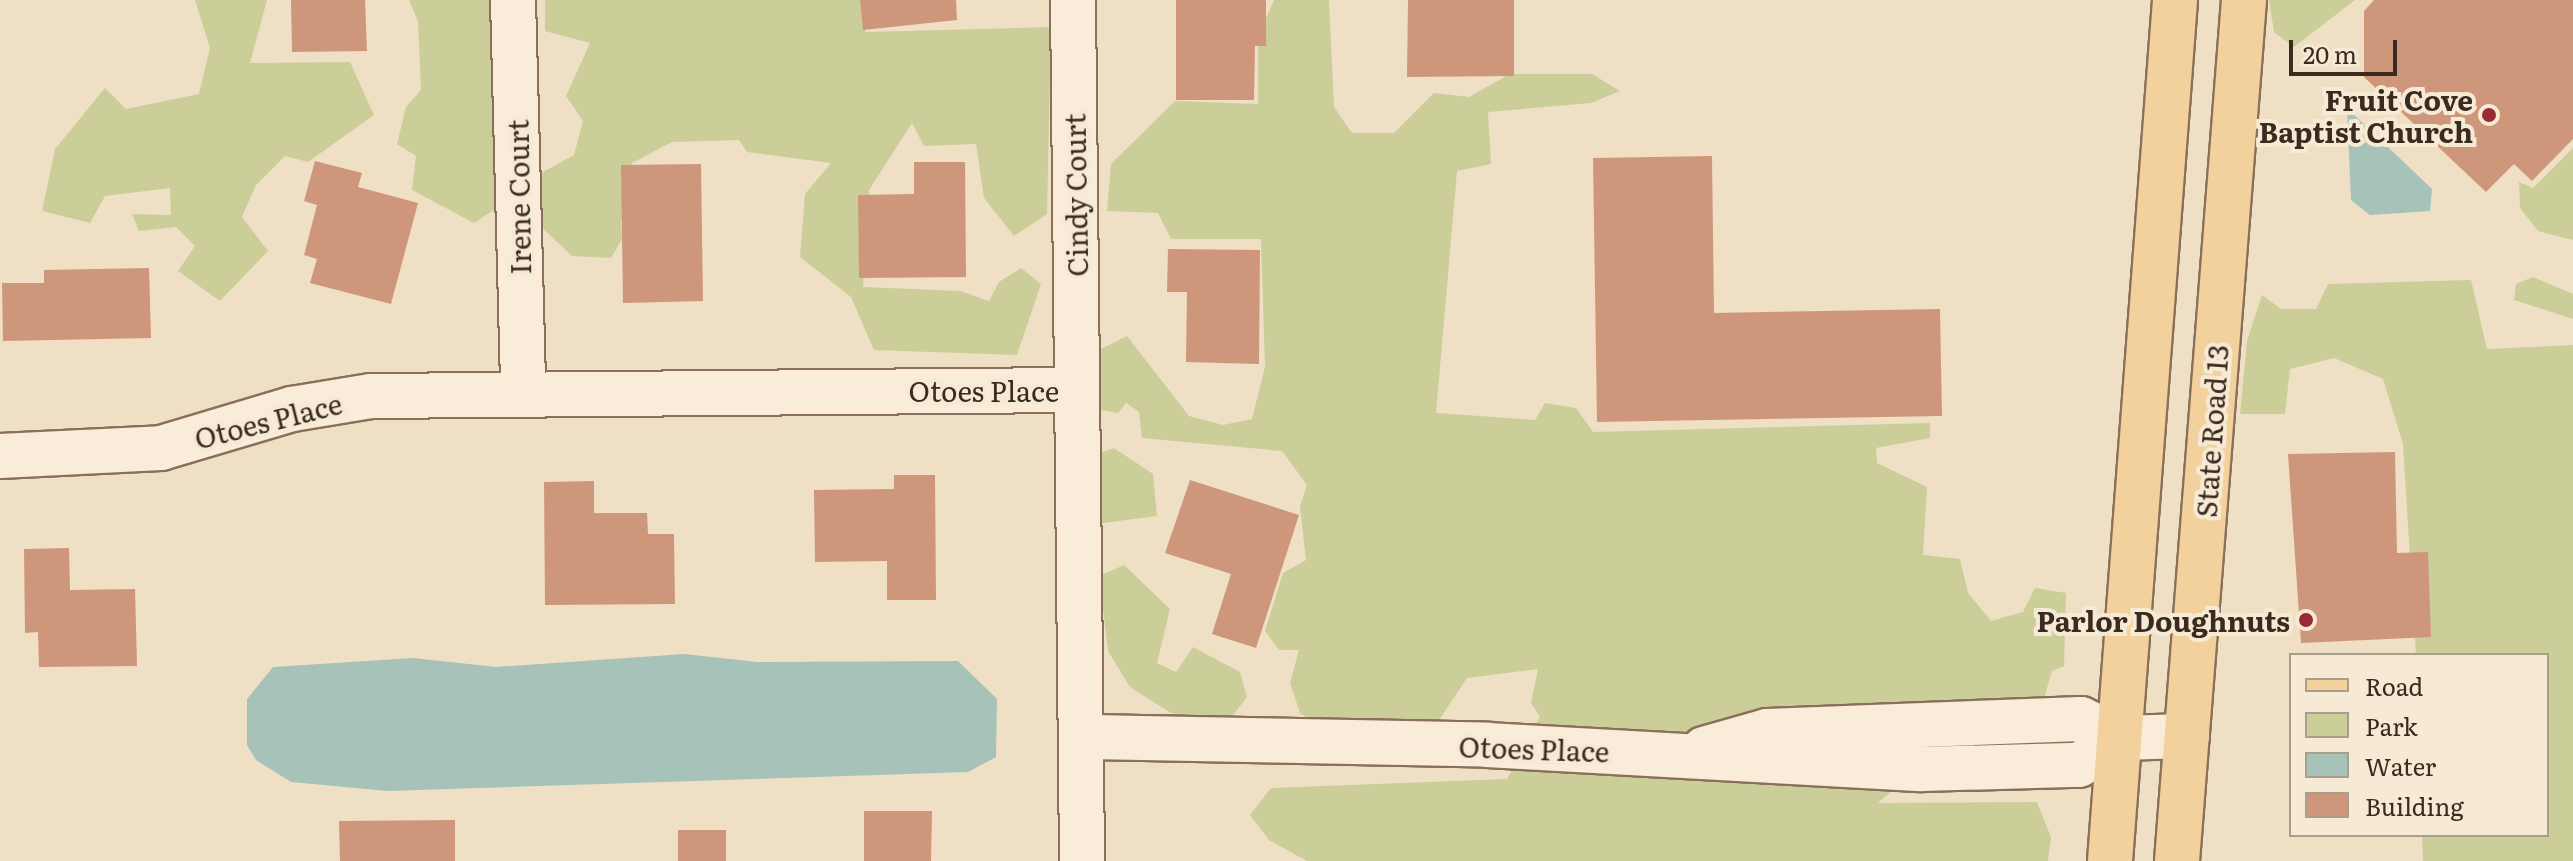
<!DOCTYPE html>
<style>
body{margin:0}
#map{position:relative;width:2573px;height:861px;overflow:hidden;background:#efdfc5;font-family:Literata,serif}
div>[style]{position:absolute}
.green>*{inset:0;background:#cbce99}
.water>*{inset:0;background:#a7c2b8}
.building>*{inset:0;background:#ce977b}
.roads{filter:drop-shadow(2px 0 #8a705b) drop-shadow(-2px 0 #8a705b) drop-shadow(0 2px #8a705b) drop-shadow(0 -2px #8a705b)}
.minor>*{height:44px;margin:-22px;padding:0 22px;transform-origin:22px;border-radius:22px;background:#f9edd9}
.major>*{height:44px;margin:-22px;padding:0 22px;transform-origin:22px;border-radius:22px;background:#f2d19d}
.dots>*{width:22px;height:22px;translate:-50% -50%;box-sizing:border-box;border:4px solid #f6ead5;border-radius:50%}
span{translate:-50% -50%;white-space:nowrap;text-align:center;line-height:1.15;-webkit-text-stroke:8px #f6ead5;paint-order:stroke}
.poi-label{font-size:28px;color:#3a2a1f;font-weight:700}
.right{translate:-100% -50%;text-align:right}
.street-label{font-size:28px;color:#3a2a1f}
.legend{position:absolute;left:2289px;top:653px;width:260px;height:184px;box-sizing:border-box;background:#f6ead5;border:2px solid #ab9d8c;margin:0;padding:10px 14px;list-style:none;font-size:24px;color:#3a2a1f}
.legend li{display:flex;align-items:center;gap:16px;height:40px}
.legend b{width:40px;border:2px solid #ab9d8c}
.scale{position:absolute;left:2289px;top:40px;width:108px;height:36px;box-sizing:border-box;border:4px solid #3a2a1f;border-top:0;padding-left:10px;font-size:24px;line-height:28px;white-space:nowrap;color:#3a2a1f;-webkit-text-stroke:6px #f6ead5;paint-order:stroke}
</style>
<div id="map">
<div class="green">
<div style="clip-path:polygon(195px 0,267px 0,250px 63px,350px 62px,374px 115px,308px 162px,285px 156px,256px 185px,242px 217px,268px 251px,220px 301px,178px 271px,195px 246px,176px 227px,139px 231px,132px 214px,171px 215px,170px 188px,105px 196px,90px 223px,42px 211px,55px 149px,105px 88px,126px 109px,199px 94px,210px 48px)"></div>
<div style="clip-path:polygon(409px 0,489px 0,501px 205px,474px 223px,412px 190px,416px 156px,397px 144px,406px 107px,421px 90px,418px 21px)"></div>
<div style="clip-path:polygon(545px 0,862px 0,865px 32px,1051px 27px,1047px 214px,1014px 236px,984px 198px,976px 144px,924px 146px,912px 123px,869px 190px,863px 287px,960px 291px,989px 301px,999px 282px,1021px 268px,1041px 284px,1017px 355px,874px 350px,851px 297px,800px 257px,805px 194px,831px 163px,747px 152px,739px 140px,672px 142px,632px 163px,632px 220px,621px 220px,622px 239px,611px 258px,572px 256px,535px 221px,543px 172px,574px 155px,583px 121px,566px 96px,590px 43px,545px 31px)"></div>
<div style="clip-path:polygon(1274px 0,1329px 0,1334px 107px,1352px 133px,1394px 133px,1434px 93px,1469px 97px,1510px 74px,1592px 74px,1620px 91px,1591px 103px,1488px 112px,1491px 164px,1457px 171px,1436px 413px,1535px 420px,1545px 403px,1576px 408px,1593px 432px,1930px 423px,1930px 438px,1876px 448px,1877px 463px,1927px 487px,1923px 555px,1960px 559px,1968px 593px,1991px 621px,2023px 612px,2035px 588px,2066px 593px,2064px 666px,2052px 671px,2043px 702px,1990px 704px,1878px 803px,2037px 802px,2051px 837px,2048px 861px,1307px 861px,1269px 840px,1250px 815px,1271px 788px,1507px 779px,1540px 717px,1531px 703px,1538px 669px,1467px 678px,1439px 720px,1318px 725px,1300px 713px,1290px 683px,1299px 650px,1279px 650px,1265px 631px,1283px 573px,1306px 560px,1300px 507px,1307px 485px,1282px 451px,1142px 438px,1139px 412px,1126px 403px,1118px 413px,1095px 409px,1099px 350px,1127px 336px,1189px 416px,1223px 425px,1252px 419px,1265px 367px,1261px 239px,1171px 239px,1158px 213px,1107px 211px,1111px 164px,1175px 101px,1258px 104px,1258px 37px)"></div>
<div style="clip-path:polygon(2269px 0,2355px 0,2294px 47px,2274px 32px)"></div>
<div style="clip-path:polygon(2573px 148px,2573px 240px,2538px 231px,2520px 208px,2519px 182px,2533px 188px)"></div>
<div style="clip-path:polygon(2533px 277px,2573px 294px,2573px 319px,2514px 300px,2516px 284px)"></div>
<div style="clip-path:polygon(2471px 280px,2487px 349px,2573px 345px,2573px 861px,2423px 861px,2422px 835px,2547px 835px,2547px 655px,2416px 655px,2403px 444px,2383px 379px,2334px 358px,2290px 369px,2285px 414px,2240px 414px,2247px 341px,2262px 295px,2281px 309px,2316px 309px,2328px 284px)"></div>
<div style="clip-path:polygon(1114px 448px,1153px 474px,1157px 516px,1096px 524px,1092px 456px)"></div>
<div style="clip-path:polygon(1124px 565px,1170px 609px,1157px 663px,1176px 672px,1193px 647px,1240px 672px,1247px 697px,1226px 724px,1171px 713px,1130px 687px,1108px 651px,1099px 576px)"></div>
</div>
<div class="water">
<div style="clip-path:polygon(2347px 108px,2432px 189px,2430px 211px,2370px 215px,2351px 200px)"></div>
<div style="clip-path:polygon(684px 654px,757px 662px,958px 661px,997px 699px,996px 757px,968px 772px,388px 791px,291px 782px,256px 760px,247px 745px,247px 699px,273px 667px,413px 658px,496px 667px)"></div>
</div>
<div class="building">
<div style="clip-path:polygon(291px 0,365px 0,367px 51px,292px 52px)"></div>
<div style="clip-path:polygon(860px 0,956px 0,957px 20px,863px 30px)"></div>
<div style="clip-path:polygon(1176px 0,1266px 0,1266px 46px,1255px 46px,1254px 100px,1176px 100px)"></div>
<div style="clip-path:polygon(1408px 0,1514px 0,1514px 76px,1407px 77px)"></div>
<div style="clip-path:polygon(2374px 0,2573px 0,2573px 139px,2532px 181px,2514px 164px,2486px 192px,2364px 77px,2364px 11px)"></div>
<div style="clip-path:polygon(1712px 156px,1714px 313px,1940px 309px,1942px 416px,1597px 422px,1593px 158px)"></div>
<div style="clip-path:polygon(315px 161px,362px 173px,358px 187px,418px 203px,391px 304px,310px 283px,317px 259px,304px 255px,317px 205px,304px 201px)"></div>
<div style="clip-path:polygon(914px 162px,965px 162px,966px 277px,859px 278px,858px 195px,914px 194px)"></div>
<div style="clip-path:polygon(701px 164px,703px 301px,623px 303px,621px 165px)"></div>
<div style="clip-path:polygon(1168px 249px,1260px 250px,1259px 364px,1186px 362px,1187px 292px,1167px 292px)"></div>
<div style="clip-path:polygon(149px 268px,151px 338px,3px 341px,2px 283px,44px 283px,44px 270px)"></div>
<div style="clip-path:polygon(2395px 452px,2397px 553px,2428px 552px,2431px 637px,2301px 643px,2288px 454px)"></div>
<div style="clip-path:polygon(894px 475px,935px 475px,936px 600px,887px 600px,887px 561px,815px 562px,814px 490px,894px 489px)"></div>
<div style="clip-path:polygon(1190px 480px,1299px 515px,1256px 648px,1212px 634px,1231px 574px,1165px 553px)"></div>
<div style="clip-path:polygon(594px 481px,594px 513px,647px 513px,648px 534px,674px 534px,675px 604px,545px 605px,544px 482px)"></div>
<div style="clip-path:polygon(69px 548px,70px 590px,135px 589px,137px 666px,39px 667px,38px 632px,25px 633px,24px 549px)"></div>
<div style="clip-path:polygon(864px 811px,932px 811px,931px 861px,864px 861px)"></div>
<div style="clip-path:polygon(455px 820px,455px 861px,340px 861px,339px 821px)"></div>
<div style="clip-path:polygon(678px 830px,726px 830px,726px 861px,678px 861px)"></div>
</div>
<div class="roads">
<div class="minor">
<div style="left:513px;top:0;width:394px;rotate:88.5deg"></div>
<div style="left:1073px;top:0;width:861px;rotate:89.4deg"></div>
<div style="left:0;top:456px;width:161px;rotate:-2.8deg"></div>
<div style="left:161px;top:448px;width:137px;rotate:-16.6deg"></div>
<div style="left:292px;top:409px;width:80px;rotate:-9.3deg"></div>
<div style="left:371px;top:396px;width:706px;rotate:-0.49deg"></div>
<div style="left:1086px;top:737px;width:401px;rotate:1.1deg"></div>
<div style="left:1487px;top:745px;width:435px;rotate:3.2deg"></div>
<div style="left:1921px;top:769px;width:158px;rotate:-1.5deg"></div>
<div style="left:2079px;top:765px;width:49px;rotate:-33.4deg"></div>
<div style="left:1704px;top:749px;width:66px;rotate:-15.9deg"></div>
<div style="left:1767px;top:731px;width:314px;rotate:-2.2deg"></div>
<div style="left:2081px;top:719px;width:43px;rotate:26deg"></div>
<div style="left:2120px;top:738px;width:67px;rotate:-1.7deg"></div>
</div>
<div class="major">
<div style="left:2110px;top:861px;width:863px;rotate:-85.68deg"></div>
<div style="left:2177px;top:861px;width:864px;rotate:-85.55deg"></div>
</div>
</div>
<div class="dots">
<div style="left:2489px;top:115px;background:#9a2a33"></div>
<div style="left:2306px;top:620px;background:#9a2a33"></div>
</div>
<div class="poi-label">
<span class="right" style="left:2473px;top:115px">Fruit Cove<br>Baptist Church</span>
<span class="right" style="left:2290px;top:620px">Parlor Doughnuts</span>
</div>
<div class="street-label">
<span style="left:1075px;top:195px;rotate:-91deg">Cindy Court</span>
<span style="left:518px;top:197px;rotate:-91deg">Irene Court</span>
<span style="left:984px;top:390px">Otoes Place</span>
<span style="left:268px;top:420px;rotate:-14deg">Otoes Place</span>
<span style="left:2211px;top:431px;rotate:-86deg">State Road 13</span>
<span style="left:1534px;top:748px;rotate:2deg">Otoes Place</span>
</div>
<ul class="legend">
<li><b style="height:10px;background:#f2d19d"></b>Road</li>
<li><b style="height:22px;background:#cbce99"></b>Park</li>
<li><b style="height:22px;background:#a7c2b8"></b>Water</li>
<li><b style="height:22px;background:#ce977b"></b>Building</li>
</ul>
<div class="scale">20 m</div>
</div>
